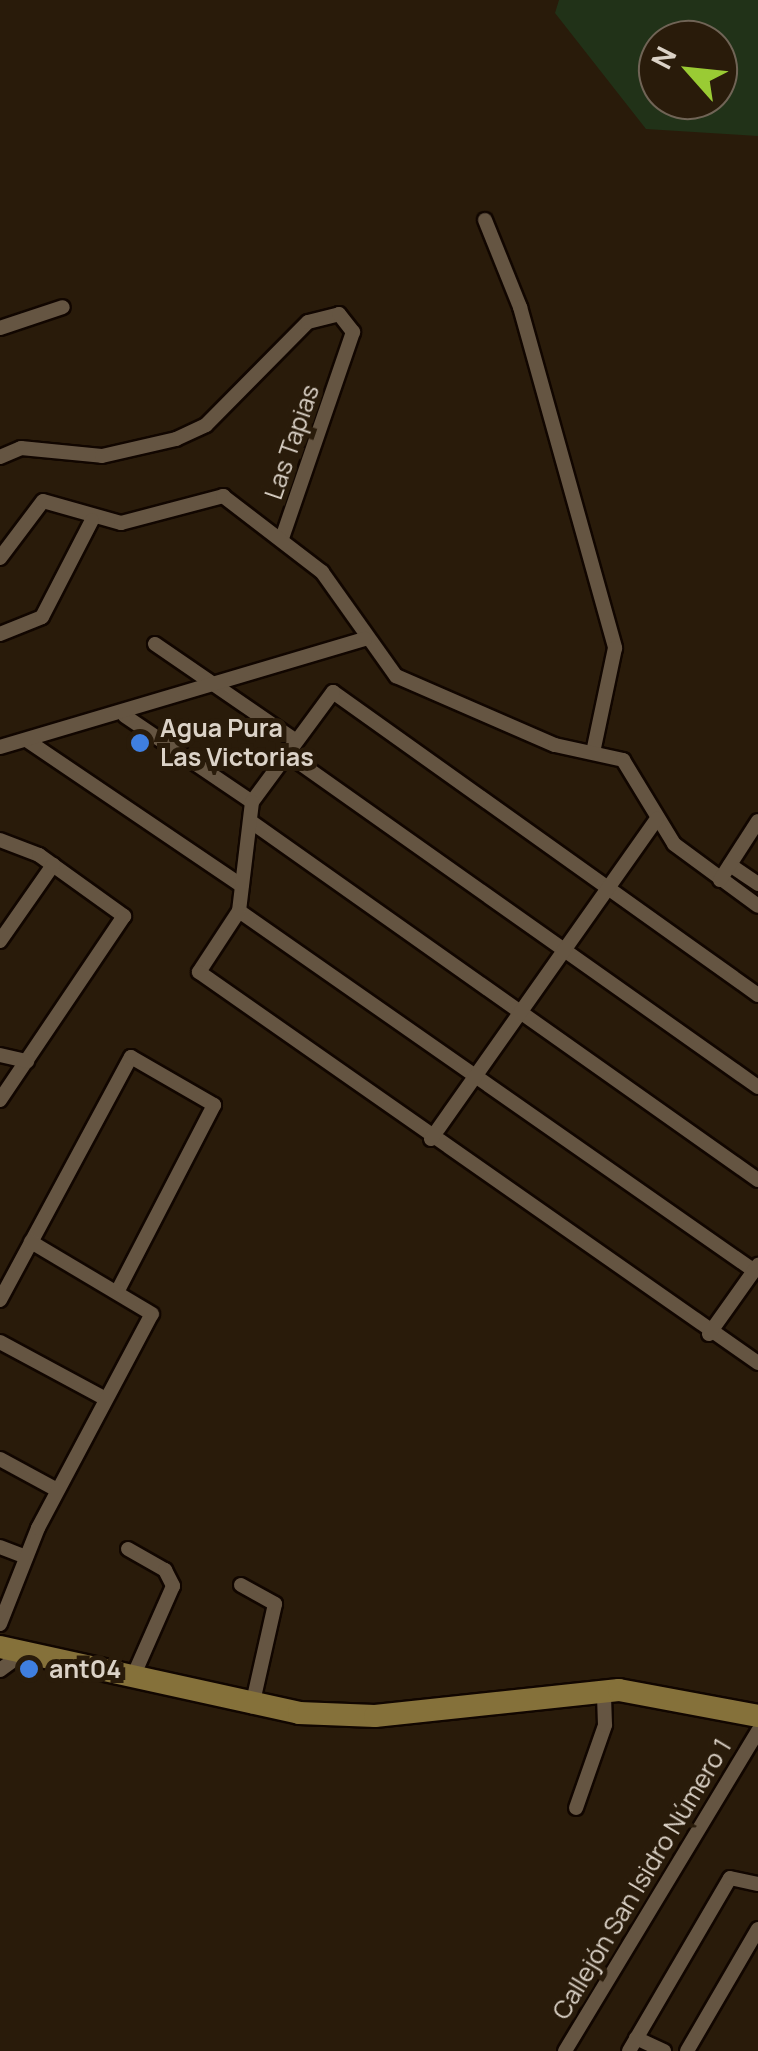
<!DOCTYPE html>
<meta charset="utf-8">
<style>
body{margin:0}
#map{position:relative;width:758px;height:2051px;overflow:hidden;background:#291b0a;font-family:Manrope,sans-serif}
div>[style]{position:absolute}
.green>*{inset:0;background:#213218}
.roads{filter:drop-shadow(2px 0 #110600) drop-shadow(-2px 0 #110600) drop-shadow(0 2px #110600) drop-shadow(0 -2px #110600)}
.street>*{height:14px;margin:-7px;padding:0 7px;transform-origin:7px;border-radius:7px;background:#655542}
.primary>*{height:22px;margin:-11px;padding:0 11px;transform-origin:11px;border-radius:11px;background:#85713a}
.dots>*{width:28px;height:28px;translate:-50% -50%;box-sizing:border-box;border:5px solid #291b0a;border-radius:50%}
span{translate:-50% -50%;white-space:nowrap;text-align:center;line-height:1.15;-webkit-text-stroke:10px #291b0a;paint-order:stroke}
.street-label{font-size:25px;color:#dbd2c7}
.poi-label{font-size:25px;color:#dbd2c7;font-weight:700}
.left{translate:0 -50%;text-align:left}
.north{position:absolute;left:638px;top:20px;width:100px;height:100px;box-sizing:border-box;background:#291b0a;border:2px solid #706456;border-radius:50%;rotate:297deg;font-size:28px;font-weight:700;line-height:40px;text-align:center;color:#dbd2c7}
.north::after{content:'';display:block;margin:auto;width:35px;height:45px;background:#9acb34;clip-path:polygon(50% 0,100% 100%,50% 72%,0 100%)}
</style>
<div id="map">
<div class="green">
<div style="clip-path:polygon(evenodd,559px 0,758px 0,758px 136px,646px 129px,555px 13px,559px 0,658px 40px,718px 40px,718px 100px,658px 100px,658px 40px)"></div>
</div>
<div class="roads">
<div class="street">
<div style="left:485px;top:220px;width:94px;rotate:68.1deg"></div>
<div style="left:520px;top:307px;width:354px;rotate:74.4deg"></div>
<div style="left:615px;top:648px;width:106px;rotate:101.9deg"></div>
<div style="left:0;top:328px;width:66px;rotate:-18.4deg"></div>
<div style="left:0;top:457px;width:23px;rotate:-23deg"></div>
<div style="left:21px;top:448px;width:81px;rotate:5.6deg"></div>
<div style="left:102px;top:456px;width:76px;rotate:-12.9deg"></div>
<div style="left:176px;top:439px;width:33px;rotate:-25deg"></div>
<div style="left:206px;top:425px;width:145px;rotate:-45.3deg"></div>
<div style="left:308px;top:322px;width:32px;rotate:-14deg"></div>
<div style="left:339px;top:314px;width:23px;rotate:52deg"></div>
<div style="left:353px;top:332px;width:218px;rotate:109deg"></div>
<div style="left:0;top:558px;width:71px;rotate:-53deg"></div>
<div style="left:43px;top:501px;width:81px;rotate:15.8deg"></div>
<div style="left:121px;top:523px;width:106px;rotate:-14.8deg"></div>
<div style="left:223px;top:496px;width:125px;rotate:37.5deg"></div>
<div style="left:322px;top:572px;width:128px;rotate:54.6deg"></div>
<div style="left:396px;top:676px;width:173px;rotate:23.5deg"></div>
<div style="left:555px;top:745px;width:70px;rotate:12.4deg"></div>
<div style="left:623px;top:760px;width:98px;rotate:58.7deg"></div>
<div style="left:674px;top:844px;width:104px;rotate:36.4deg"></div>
<div style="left:0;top:634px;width:45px;rotate:-22deg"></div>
<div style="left:42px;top:617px;width:109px;rotate:-62.7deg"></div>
<div style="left:155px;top:644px;width:171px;rotate:34.5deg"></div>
<div style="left:125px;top:716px;width:153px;rotate:34.1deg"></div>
<div style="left:28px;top:741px;width:258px;rotate:34.1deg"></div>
<div style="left:0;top:747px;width:381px;rotate:-16.5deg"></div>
<div style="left:287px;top:754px;width:577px;rotate:35.26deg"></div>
<div style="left:250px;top:821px;width:622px;rotate:35.25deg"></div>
<div style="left:0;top:840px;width:42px;rotate:21deg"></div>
<div style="left:39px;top:855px;width:105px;rotate:35.7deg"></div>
<div style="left:124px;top:916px;width:222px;rotate:124deg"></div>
<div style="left:730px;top:865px;width:34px;rotate:34deg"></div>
<div style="left:720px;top:880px;width:70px;rotate:-57.2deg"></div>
<div style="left:239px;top:911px;width:627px;rotate:34.93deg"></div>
<div style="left:0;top:941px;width:93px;rotate:-55.1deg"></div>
<div style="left:758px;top:995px;width:522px;rotate:-144.51deg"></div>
<div style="left:333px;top:692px;width:137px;rotate:126.4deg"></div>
<div style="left:252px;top:802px;width:110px;rotate:96.8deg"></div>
<div style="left:239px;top:911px;width:73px;rotate:123.3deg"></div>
<div style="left:199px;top:972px;width:682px;rotate:34.97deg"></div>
<div style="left:0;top:1055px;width:28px;rotate:13deg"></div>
<div style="left:431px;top:1139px;width:392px;rotate:-54.8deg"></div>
<div style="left:0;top:1300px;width:276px;rotate:-61.7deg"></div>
<div style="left:131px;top:1057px;width:96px;rotate:30deg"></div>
<div style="left:214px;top:1105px;width:208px;rotate:117.4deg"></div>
<div style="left:709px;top:1334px;width:85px;rotate:-54.6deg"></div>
<div style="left:0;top:1342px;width:120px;rotate:28.3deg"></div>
<div style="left:0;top:1459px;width:65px;rotate:28.5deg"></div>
<div style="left:0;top:1547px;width:28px;rotate:21deg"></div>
<div style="left:128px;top:1549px;width:43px;rotate:29.6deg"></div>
<div style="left:165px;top:1570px;width:18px;rotate:63deg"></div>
<div style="left:173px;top:1586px;width:102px;rotate:113.8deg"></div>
<div style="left:241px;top:1585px;width:39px;rotate:29deg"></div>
<div style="left:275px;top:1604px;width:105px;rotate:102.7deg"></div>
<div style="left:0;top:1624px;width:103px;rotate:-68.4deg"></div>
<div style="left:38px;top:1528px;width:242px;rotate:-62deg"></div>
<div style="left:152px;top:1314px;width:141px;rotate:-149.2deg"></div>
<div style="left:0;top:1670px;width:27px;rotate:-36deg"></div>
<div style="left:576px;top:1808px;width:88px;rotate:-70.7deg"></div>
<div style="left:605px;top:1725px;width:35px;rotate:-92deg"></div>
<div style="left:636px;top:2038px;width:31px;rotate:25deg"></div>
<div style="left:565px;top:2051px;width:374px;rotate:-58.9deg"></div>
<div style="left:629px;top:2051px;width:200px;rotate:-59.7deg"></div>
<div style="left:730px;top:1878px;width:29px;rotate:12deg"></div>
<div style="left:687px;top:2051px;width:141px;rotate:-59.8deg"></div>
</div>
<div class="primary">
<div style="left:0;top:1647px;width:306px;rotate:12.4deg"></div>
<div style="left:299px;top:1713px;width:76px;rotate:2.3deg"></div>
<div style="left:375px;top:1716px;width:245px;rotate:-6.1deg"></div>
<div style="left:619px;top:1690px;width:141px;rotate:10.6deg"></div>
</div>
</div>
<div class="dots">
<div style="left:140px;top:743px;background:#3f7fe0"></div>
<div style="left:29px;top:1669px;background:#3f7fe0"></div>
</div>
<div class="street-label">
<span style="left:292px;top:442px;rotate:-71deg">Las Tapias</span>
<span style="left:642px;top:1879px;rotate:-59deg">Callejón San Isidro Número 1</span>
</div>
<div class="poi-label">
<span class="left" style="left:160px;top:743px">Agua Pura<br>Las Victorias</span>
<span class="left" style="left:49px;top:1669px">ant04</span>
</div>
<div class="north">N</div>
</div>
